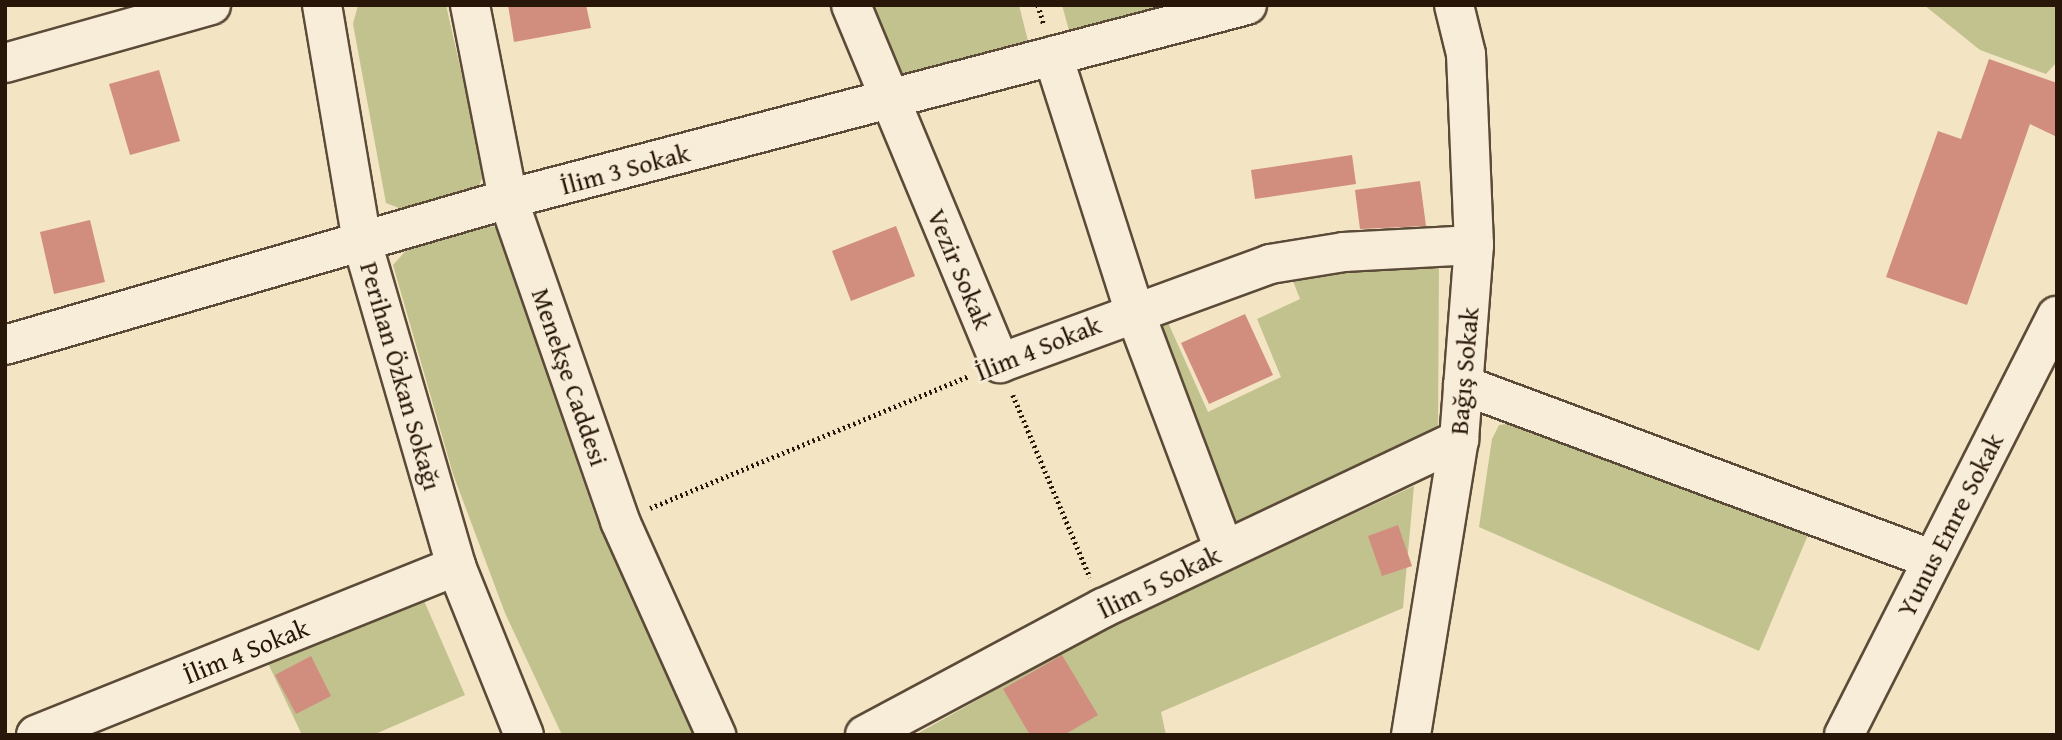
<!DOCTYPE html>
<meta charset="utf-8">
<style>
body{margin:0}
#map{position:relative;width:2062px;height:740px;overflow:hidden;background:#f3e4c3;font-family:"Gentium Book Plus",serif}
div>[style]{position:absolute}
.green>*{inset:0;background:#c2c28f}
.building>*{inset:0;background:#d18d7e}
.path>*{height:4.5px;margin-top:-2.25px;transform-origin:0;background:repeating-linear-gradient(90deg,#281608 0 2px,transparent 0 5.5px)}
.roads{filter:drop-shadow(2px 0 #5b4a37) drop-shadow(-2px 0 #5b4a37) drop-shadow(0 2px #5b4a37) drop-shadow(0 -2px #5b4a37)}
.minor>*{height:38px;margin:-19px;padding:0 19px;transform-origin:19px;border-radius:19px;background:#f7edd8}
span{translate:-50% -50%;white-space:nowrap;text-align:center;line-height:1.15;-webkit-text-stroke:5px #f7edd8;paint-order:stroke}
.street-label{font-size:26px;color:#281608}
.frame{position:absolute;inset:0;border:7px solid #281608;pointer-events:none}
</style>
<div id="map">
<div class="green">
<div style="clip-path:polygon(358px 5px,446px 5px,484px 173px,475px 195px,409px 212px,386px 203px,353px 24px)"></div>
<div style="clip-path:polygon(868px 5px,1019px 5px,1029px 45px,897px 81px)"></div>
<div style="clip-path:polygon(1062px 5px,1168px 5px,1070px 34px)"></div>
<div style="clip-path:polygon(1924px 5px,2057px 5px,2057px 62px,2046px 74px,1980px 50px)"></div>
<div style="clip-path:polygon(487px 225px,497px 228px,596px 518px,693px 735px,562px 735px,505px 613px,453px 474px,393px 265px,410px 246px)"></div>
<div style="clip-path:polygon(1439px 261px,1438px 431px,1228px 531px,1146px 325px,1166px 318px,1208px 412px,1281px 377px,1257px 319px,1300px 299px,1289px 271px)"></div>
<div style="clip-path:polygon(1515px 423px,1808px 535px,1759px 651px,1479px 527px,1492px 439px,1499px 425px)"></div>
<div style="clip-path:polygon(1414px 486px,1403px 608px,1161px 712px,1166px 735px,915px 735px,1104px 629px)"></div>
<div style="clip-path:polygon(422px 596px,465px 695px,373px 735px,302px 735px,266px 659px)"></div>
</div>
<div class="building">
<div style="clip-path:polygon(508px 5px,586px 5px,591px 28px,514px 42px)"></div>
<div style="clip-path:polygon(1989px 59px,2057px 83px,2057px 137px,2030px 124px,1967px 305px,1886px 277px,1938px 131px,1961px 139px)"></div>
<div style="clip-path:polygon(159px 70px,180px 141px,130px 155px,109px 84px)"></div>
<div style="clip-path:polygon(1352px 155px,1356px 184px,1255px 199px,1251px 170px)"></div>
<div style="clip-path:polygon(1420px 181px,1426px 226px,1360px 229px,1355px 190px)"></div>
<div style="clip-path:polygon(90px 220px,105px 282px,54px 294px,40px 232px)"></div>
<div style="clip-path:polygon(896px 226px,915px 276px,851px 301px,832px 251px)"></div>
<div style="clip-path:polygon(1245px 314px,1273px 375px,1209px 404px,1181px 343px)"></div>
<div style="clip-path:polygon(1398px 525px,1412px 566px,1382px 576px,1368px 536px)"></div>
<div style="clip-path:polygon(1062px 655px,1098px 715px,1064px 735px,1030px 735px,1003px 689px)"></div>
<div style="clip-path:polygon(311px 656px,331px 696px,296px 714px,275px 675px)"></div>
</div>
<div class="path">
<div style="left:1038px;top:5px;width:21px;rotate:73deg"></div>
<div style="left:1013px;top:395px;width:198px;rotate:67.1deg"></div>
<div style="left:650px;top:508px;width:344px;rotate:-22.5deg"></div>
</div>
<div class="roads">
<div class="minor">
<div style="left:322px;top:5px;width:240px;rotate:80.4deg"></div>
<div style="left:362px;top:242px;width:337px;rotate:73.8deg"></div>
<div style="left:456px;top:566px;width:182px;rotate:68.1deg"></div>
<div style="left:470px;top:5px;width:198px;rotate:78.9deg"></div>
<div style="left:508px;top:199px;width:341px;rotate:70.8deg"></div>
<div style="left:620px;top:521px;width:235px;rotate:65.8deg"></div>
<div style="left:851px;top:5px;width:388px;rotate:67.4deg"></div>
<div style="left:1000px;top:363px;width:288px;rotate:-20.1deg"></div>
<div style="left:1270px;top:264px;width:75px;rotate:-9.2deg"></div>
<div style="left:1344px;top:252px;width:130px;rotate:-3.1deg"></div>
<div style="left:1053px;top:56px;width:267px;rotate:72.3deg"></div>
<div style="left:1134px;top:310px;width:256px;rotate:69.4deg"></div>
<div style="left:5px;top:63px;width:214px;rotate:-15.7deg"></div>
<div style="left:5px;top:345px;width:524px;rotate:-16.19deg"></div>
<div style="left:508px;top:199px;width:764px;rotate:-14.71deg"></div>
<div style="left:1463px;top:385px;width:498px;rotate:20.4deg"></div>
<div style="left:36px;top:735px;width:453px;rotate:-21.9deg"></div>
<div style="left:865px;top:735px;width:270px;rotate:-28.1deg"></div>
<div style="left:1103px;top:608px;width:394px;rotate:-25.3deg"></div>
<div style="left:1411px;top:735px;width:299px;rotate:-80.8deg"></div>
<div style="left:1459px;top:440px;width:196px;rotate:-85.6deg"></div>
<div style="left:1474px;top:245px;width:191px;rotate:-92.4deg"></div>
<div style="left:1466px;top:54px;width:50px;rotate:-103.8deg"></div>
<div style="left:1844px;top:735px;width:470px;rotate:-63.1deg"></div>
</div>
</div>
<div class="street-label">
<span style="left:625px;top:169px;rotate:-15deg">İlim 3 Sokak</span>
<span style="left:960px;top:269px;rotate:67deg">Vezir Sokak</span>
<span style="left:1038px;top:348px;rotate:-22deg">İlim 4 Sokak</span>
<span style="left:1464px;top:371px;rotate:-85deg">Bağış Sokak</span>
<span style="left:401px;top:376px;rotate:74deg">Perihan Özkan Sokağı</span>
<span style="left:570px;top:377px;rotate:71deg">Menekşe Caddesi</span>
<span style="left:1950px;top:525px;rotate:-63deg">Yunus Emre Sokak</span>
<span style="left:1159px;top:582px;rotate:-26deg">İlim 5 Sokak</span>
<span style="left:246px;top:651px;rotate:-22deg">İlim 4 Sokak</span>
</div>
<div class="frame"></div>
</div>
